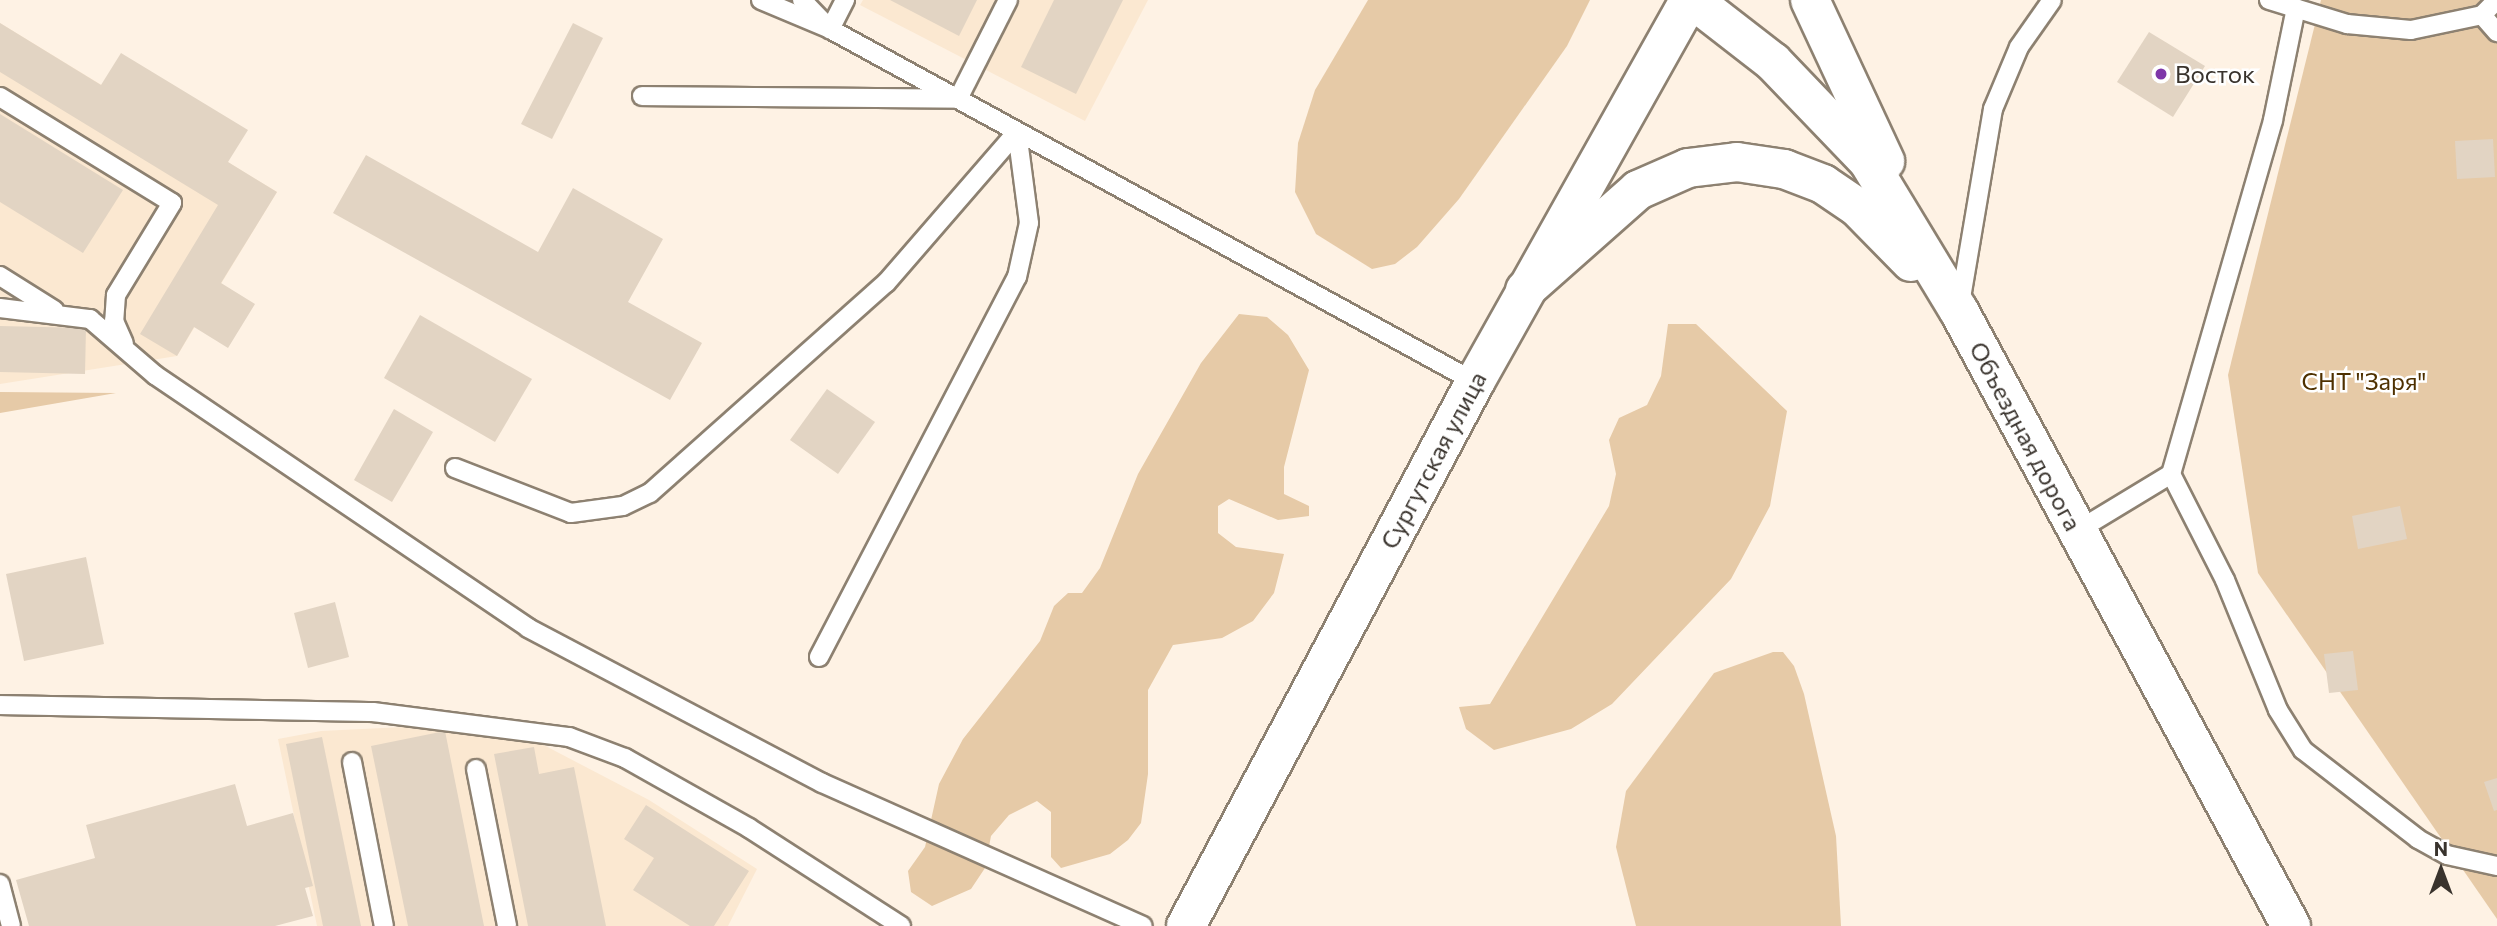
<!DOCTYPE html>
<meta charset="utf-8">
<style>
body{margin:0}
#map{position:relative;width:2497px;height:926px;overflow:hidden;background:#fef2e4;font-family:Commissioner,sans-serif}
div>[style]{position:absolute}
.built>*{inset:0;background:#fbe8d1}
.green>*{inset:0;background:#e6caa7}
.building>*{inset:0;background:#e2d4c3}
.roads{filter:drop-shadow(2px 0 #8d8171) drop-shadow(-2px 0 #8d8171) drop-shadow(0 2px #8d8171) drop-shadow(0 -2px #8d8171)}
.lane>*{height:18px;margin:-9px;padding:0 9px;transform-origin:9px;border-radius:9px;background:#fff}
.secondary>*{height:38px;margin:-19px;padding:0 19px;transform-origin:19px;border-radius:19px;background:#fff}
.primary>*{height:38px;margin:-19px;padding:0 19px;transform-origin:19px;border-radius:19px;background:#fff}
.dots>*{width:19px;height:19px;translate:-50% -50%;box-sizing:border-box;border:4px solid #fff;border-radius:50%}
span{translate:-50% -50%;white-space:nowrap;text-align:center;line-height:1.15;-webkit-text-stroke:5px #fff;paint-order:stroke}
.poi-label{font-size:24px;color:#39332d}
.left{translate:0 -50%;text-align:left}
.park-label{font-size:24px;color:#4e3000}
.street-label{font-size:24px;color:#39332d}
.north{position:absolute;left:2406px;top:835px;width:70px;height:70px;-webkit-text-stroke:5px #fff;paint-order:stroke;rotate:0deg;font-size:19px;font-weight:700;line-height:28px;text-align:center;color:#39332d}
.north::after{content:'';display:block;margin:auto;width:24px;height:32px;background:#39332d;clip-path:polygon(50% 0,100% 100%,50% 72%,0 100%)}
</style>
<div id="map">
<div class="built">
<div style="clip-path:polygon(863px 0,1148px 0,1085px 121px,860px 5px)"></div>
<div style="clip-path:polygon(0 23px,277px 192px,177px 356px,0 384px)"></div>
<div style="clip-path:polygon(445px 725px,536px 741px,649px 800px,757px 869px,728px 926px,317px 926px,278px 739px,321px 731px)"></div>
</div>
<div class="green">
<div style="clip-path:polygon(1368px 0,1590px 0,1567px 46px,1459px 199px,1417px 247px,1395px 264px,1372px 269px,1316px 234px,1295px 192px,1298px 143px,1315px 90px)"></div>
<div style="clip-path:polygon(2321px 0,2497px 0,2497px 919px,2258px 573px,2228px 375px)"></div>
<div style="clip-path:polygon(1239px 314px,1267px 317px,1288px 335px,1309px 370px,1284px 467px,1284px 494px,1309px 506px,1309px 516px,1278px 520px,1229px 499px,1218px 506px,1218px 533px,1236px 547px,1284px 554px,1274px 593px,1253px 621px,1222px 638px,1173px 645px,1148px 690px,1148px 774px,1141px 823px,1128px 840px,1110px 854px,1061px 868px,1051px 857px,1051px 812px,1037px 801px,1009px 815px,991px 836px,985px 868px,971px 889px,932px 906px,911px 892px,908px 871px,925px 847px,939px 784px,963px 739px,1040px 641px,1054px 606px,1068px 593px,1082px 593px,1100px 568px,1138px 474px,1201px 363px)"></div>
<div style="clip-path:polygon(1668px 324px,1696px 324px,1787px 411px,1770px 506px,1731px 579px,1612px 704px,1571px 729px,1494px 750px,1466px 729px,1459px 707px,1490px 704px,1609px 506px,1616px 474px,1609px 440px,1619px 418px,1647px 405px,1661px 376px)"></div>
<div style="clip-path:polygon(0 392px,116px 393px,0 413px)"></div>
<div style="clip-path:polygon(1773px 652px,1783px 652px,1794px 666px,1804px 694px,1836px 836px,1841px 926px,1636px 926px,1616px 847px,1626px 791px,1714px 673px)"></div>
</div>
<div class="building">
<div style="clip-path:polygon(890px 0,977px 0,959px 36px)"></div>
<div style="clip-path:polygon(1054px 0,1123px 0,1076px 94px,1021px 67px)"></div>
<div style="clip-path:polygon(0 23px,101px 85px,121px 53px,248px 130px,228px 162px,277px 192px,221px 283px,255px 304px,228px 348px,194px 327px,177px 356px,140px 334px,218px 205px,0 72px)"></div>
<div style="clip-path:polygon(573px 23px,603px 38px,552px 139px,521px 124px)"></div>
<div style="clip-path:polygon(2149px 32px,2205px 66px,2173px 117px,2117px 82px)"></div>
<div style="clip-path:polygon(0 114px,123px 190px,83px 253px,0 202px)"></div>
<div style="clip-path:polygon(2493px 139px,2495px 177px,2457px 179px,2455px 141px)"></div>
<div style="clip-path:polygon(366px 155px,538px 252px,573px 188px,663px 239px,628px 302px,702px 343px,670px 400px,333px 213px)"></div>
<div style="clip-path:polygon(420px 315px,532px 379px,495px 442px,384px 378px)"></div>
<div style="clip-path:polygon(0 326px,86px 328px,85px 374px,0 372px)"></div>
<div style="clip-path:polygon(827px 389px,875px 422px,838px 474px,790px 440px)"></div>
<div style="clip-path:polygon(394px 409px,433px 432px,392px 502px,354px 480px)"></div>
<div style="clip-path:polygon(2400px 506px,2407px 539px,2358px 549px,2352px 516px)"></div>
<div style="clip-path:polygon(86px 557px,104px 644px,24px 661px,6px 574px)"></div>
<div style="clip-path:polygon(335px 602px,349px 657px,308px 668px,294px 613px)"></div>
<div style="clip-path:polygon(2353px 651px,2358px 690px,2329px 693px,2324px 654px)"></div>
<div style="clip-path:polygon(445px 731px,484px 926px,408px 926px,371px 746px)"></div>
<div style="clip-path:polygon(322px 737px,361px 926px,323px 926px,286px 744px)"></div>
<div style="clip-path:polygon(534px 747px,539px 774px,574px 767px,606px 926px,528px 926px,494px 754px)"></div>
<div style="clip-path:polygon(2497px 778px,2497px 810px,2494px 811px,2484px 782px)"></div>
<div style="clip-path:polygon(235px 784px,247px 826px,293px 813px,313px 886px,305px 888px,313px 916px,275px 926px,29px 926px,16px 880px,95px 858px,86px 825px)"></div>
<div style="clip-path:polygon(646px 805px,749px 871px,714px 926px,690px 926px,633px 890px,654px 858px,624px 839px)"></div>
</div>
<div class="roads">
<div class="lane">
<div style="left:761px;top:0;width:75px;rotate:22.8deg"></div>
<div style="left:802px;top:0;width:33px;rotate:46deg"></div>
<div style="left:845px;top:0;width:33px;rotate:117deg"></div>
<div style="left:830px;top:29px;width:735px;rotate:28.69deg"></div>
<div style="left:2269px;top:0;width:82px;rotate:17.1deg"></div>
<div style="left:2347px;top:24px;width:64px;rotate:5.4deg"></div>
<div style="left:2411px;top:30px;width:73px;rotate:-11.9deg"></div>
<div style="left:2482px;top:15px;width:21px;rotate:-45deg"></div>
<div style="left:2482px;top:15px;width:23px;rotate:49deg"></div>
<div style="left:642px;top:96px;width:316px;rotate:0.5deg"></div>
<div style="left:958px;top:99px;width:111px;rotate:-63.2deg"></div>
<div style="left:0;top:97px;width:202px;rotate:31.6deg"></div>
<div style="left:172px;top:203px;width:108px;rotate:121.3deg"></div>
<div style="left:116px;top:295px;width:26px;rotate:94deg"></div>
<div style="left:114px;top:321px;width:24px;rotate:66deg"></div>
<div style="left:0;top:276px;width:64px;rotate:32.2deg"></div>
<div style="left:1960px;top:304px;width:198px;rotate:-80.4deg"></div>
<div style="left:1993px;top:109px;width:67px;rotate:-67.2deg"></div>
<div style="left:2019px;top:47px;width:57px;rotate:-54.9deg"></div>
<div style="left:0;top:308px;width:91px;rotate:7deg"></div>
<div style="left:90px;top:319px;width:86px;rotate:40.7deg"></div>
<div style="left:155px;top:375px;width:451px;rotate:34.1deg"></div>
<div style="left:528px;top:628px;width:332px;rotate:27.8deg"></div>
<div style="left:822px;top:783px;width:351px;rotate:24deg"></div>
<div style="left:455px;top:468px;width:124px;rotate:21.2deg"></div>
<div style="left:571px;top:513px;width:52px;rotate:-7.7deg"></div>
<div style="left:623px;top:506px;width:30px;rotate:-26deg"></div>
<div style="left:650px;top:493px;width:316px;rotate:-41.7deg"></div>
<div style="left:886px;top:283px;width:200px;rotate:-49.1deg"></div>
<div style="left:2171px;top:474px;width:119px;rotate:63deg"></div>
<div style="left:2225px;top:580px;width:140px;rotate:67.8deg"></div>
<div style="left:2278px;top:710px;width:47px;rotate:58deg"></div>
<div style="left:2303px;top:750px;width:145px;rotate:37.7deg"></div>
<div style="left:2418px;top:839px;width:33px;rotate:29deg"></div>
<div style="left:2447px;top:855px;width:51px;rotate:12.4deg"></div>
<div style="left:2077px;top:531px;width:110px;rotate:-31.2deg"></div>
<div style="left:2171px;top:474px;width:368px;rotate:-73.9deg"></div>
<div style="left:2273px;top:120px;width:114px;rotate:-78.4deg"></div>
<div style="left:819px;top:657px;width:428px;rotate:-62.5deg"></div>
<div style="left:1017px;top:277px;width:55px;rotate:-77.5deg"></div>
<div style="left:1029px;top:223px;width:92px;rotate:-97.5deg"></div>
<div style="left:0;top:705px;width:373px;rotate:1.1deg"></div>
<div style="left:373px;top:712px;width:198px;rotate:7.3deg"></div>
<div style="left:569px;top:737px;width:60px;rotate:20.6deg"></div>
<div style="left:625px;top:758px;width:142px;rotate:29.4deg"></div>
<div style="left:749px;top:828px;width:181px;rotate:32.8deg"></div>
<div style="left:352px;top:762px;width:167px;rotate:79deg"></div>
<div style="left:476px;top:769px;width:160px;rotate:78.8deg"></div>
<div style="left:0;top:884px;width:43px;rotate:75.3deg"></div>
</div>
<div class="secondary">
<div style="left:1186px;top:926px;width:616px;rotate:-62.02deg"></div>
<div style="left:1475px;top:382px;width:438px;rotate:-60.7deg"></div>
</div>
<div class="primary">
<div style="left:1693px;top:0;width:101px;rotate:37.8deg"></div>
<div style="left:1773px;top:62px;width:137px;rotate:46.2deg"></div>
<div style="left:1868px;top:161px;width:175px;rotate:58.8deg"></div>
<div style="left:1959px;top:311px;width:699px;rotate:61.64deg"></div>
<div style="left:1810px;top:0;width:178px;rotate:65deg"></div>
<div style="left:1525px;top:290px;width:151px;rotate:-41.5deg"></div>
<div style="left:1638px;top:190px;width:55px;rotate:-23.7deg"></div>
<div style="left:1688px;top:168px;width:49px;rotate:-7deg"></div>
<div style="left:1737px;top:162px;width:48px;rotate:8.5deg"></div>
<div style="left:1784px;top:169px;width:42px;rotate:21deg"></div>
<div style="left:1823px;top:184px;width:41px;rotate:34.1deg"></div>
<div style="left:1857px;top:207px;width:77px;rotate:45.5deg"></div>
</div>
</div>
<div class="dots">
<div style="left:2161px;top:74px;background:#7e36a9"></div>
</div>
<div class="poi-label">
<span class="left" style="left:2175px;top:74px">Восток</span>
</div>
<div class="park-label">
<span style="left:2364px;top:381px">СНТ "Заря"</span>
</div>
<div class="street-label">
<span style="left:2026px;top:436px;rotate:62deg">Объездная дорога</span>
<span style="left:1433px;top:460px;rotate:-62deg">Сургутская улица</span>
</div>
<div class="north">N</div>
</div>
